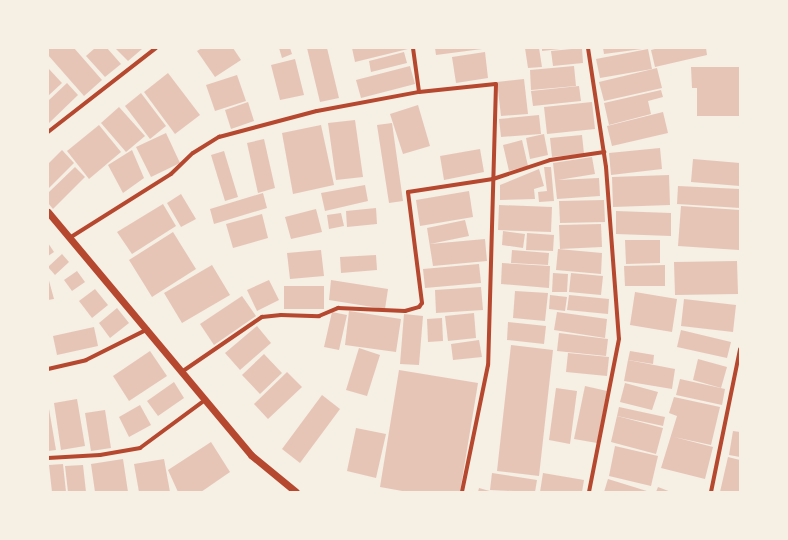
<!DOCTYPE html>
<style>
body{margin:0}
#map{position:relative;width:788px;height:540px;overflow:hidden;background:#f6efe4;font-family:"Asap Condensed",sans-serif}
div>[style]{position:absolute}
.building>*{inset:0;background:#e6c5b7}
.minor>*{height:4px;margin:-2px;padding:0 2px;transform-origin:2px;border-radius:2px;background:#b5482f}
.tertiary>*{height:7px;margin:-3.5px;padding:0 3.5px;transform-origin:3.5px;border-radius:3.5px;background:#b5482f}
span{translate:-50% -50%;white-space:nowrap;text-align:center;line-height:1.15;-webkit-text-stroke:4px #f6efe4;paint-order:stroke}
.frame{position:absolute;inset:0;border:49px solid #f6efe4;pointer-events:none}
</style>
<div id="map">
<div class="building">
<div style="clip-path:polygon(48px 48px,74px 48px,102px 80px,84px 96px,48px 55px)"></div>
<div style="clip-path:polygon(95px 48px,107px 48px,121px 64px,105px 77px,86px 56px)"></div>
<div style="clip-path:polygon(115px 48px,141px 48px,142px 49px,128px 61px)"></div>
<div style="clip-path:polygon(202px 48px,233px 48px,241px 60px,215px 77px,197px 51px)"></div>
<div style="clip-path:polygon(279px 48px,290px 48px,292px 54px,282px 58px)"></div>
<div style="clip-path:polygon(307px 48px,327px 48px,339px 98px,320px 102px)"></div>
<div style="clip-path:polygon(352px 48px,408px 48px,408px 49px,355px 62px)"></div>
<div style="clip-path:polygon(435px 48px,482px 48px,482px 49px,436px 55px)"></div>
<div style="clip-path:polygon(525px 48px,539px 48px,542px 67px,528px 68px)"></div>
<div style="clip-path:polygon(542px 48px,560px 48px,560px 49px,542px 51px)"></div>
<div style="clip-path:polygon(582px 48px,583px 63px,553px 66px,551px 51px)"></div>
<div style="clip-path:polygon(603px 48px,642px 48px,642px 49px,604px 54px)"></div>
<div style="clip-path:polygon(659px 48px,706px 48px,707px 55px,655px 67px,651px 50px)"></div>
<div style="clip-path:polygon(648px 49px,652px 69px,600px 78px,596px 59px)"></div>
<div style="clip-path:polygon(404px 52px,407px 63px,371px 72px,369px 61px)"></div>
<div style="clip-path:polygon(485px 52px,488px 78px,456px 83px,452px 57px)"></div>
<div style="clip-path:polygon(295px 59px,304px 95px,280px 100px,271px 65px)"></div>
<div style="clip-path:polygon(410px 66px,415px 84px,361px 98px,356px 80px)"></div>
<div style="clip-path:polygon(574px 66px,576px 86px,531px 90px,530px 70px)"></div>
<div style="clip-path:polygon(691px 67px,740px 67px,740px 88px,718px 88px,740px 88px,740px 116px,697px 116px,697px 88px,692px 88px)"></div>
<div style="clip-path:polygon(48px 68px,62px 83px,48px 96px)"></div>
<div style="clip-path:polygon(657px 68px,662px 88px,604px 101px,599px 82px)"></div>
<div style="clip-path:polygon(168px 73px,200px 115px,175px 134px,144px 92px)"></div>
<div style="clip-path:polygon(237px 75px,246px 101px,215px 111px,206px 85px)"></div>
<div style="clip-path:polygon(524px 79px,528px 114px,501px 116px,497px 82px)"></div>
<div style="clip-path:polygon(67px 83px,78px 95px,48px 124px,48px 101px)"></div>
<div style="clip-path:polygon(579px 86px,581px 101px,533px 106px,531px 91px)"></div>
<div style="clip-path:polygon(661px 90px,663px 97px,648px 101px,651px 114px,609px 125px,604px 103px)"></div>
<div style="clip-path:polygon(141px 93px,166px 126px,150px 139px,125px 106px)"></div>
<div style="clip-path:polygon(248px 102px,254px 121px,231px 129px,225px 110px)"></div>
<div style="clip-path:polygon(592px 102px,595px 129px,547px 134px,544px 107px)"></div>
<div style="clip-path:polygon(418px 105px,430px 146px,403px 154px,390px 114px)"></div>
<div style="clip-path:polygon(119px 107px,145px 136px,126px 152px,101px 123px)"></div>
<div style="clip-path:polygon(663px 112px,668px 133px,612px 146px,607px 126px)"></div>
<div style="clip-path:polygon(539px 115px,541px 134px,501px 137px,499px 119px)"></div>
<div style="clip-path:polygon(355px 120px,363px 177px,336px 180px,328px 123px)"></div>
<div style="clip-path:polygon(392px 123px,403px 201px,389px 203px,377px 125px)"></div>
<div style="clip-path:polygon(99px 125px,121px 152px,89px 179px,67px 151px)"></div>
<div style="clip-path:polygon(321px 125px,334px 185px,293px 194px,282px 133px)"></div>
<div style="clip-path:polygon(166px 133px,180px 163px,151px 177px,136px 147px)"></div>
<div style="clip-path:polygon(544px 134px,548px 155px,530px 159px,526px 138px)"></div>
<div style="clip-path:polygon(582px 135px,584px 154px,552px 157px,550px 138px)"></div>
<div style="clip-path:polygon(264px 139px,275px 188px,258px 193px,247px 143px)"></div>
<div style="clip-path:polygon(522px 140px,528px 166px,509px 171px,503px 145px)"></div>
<div style="clip-path:polygon(660px 148px,662px 169px,611px 175px,609px 153px)"></div>
<div style="clip-path:polygon(480px 149px,484px 172px,444px 180px,440px 156px)"></div>
<div style="clip-path:polygon(62px 150px,74px 163px,48px 189px,48px 164px)"></div>
<div style="clip-path:polygon(132px 150px,144px 178px,123px 193px,108px 165px)"></div>
<div style="clip-path:polygon(224px 151px,238px 197px,225px 201px,211px 155px)"></div>
<div style="clip-path:polygon(592px 157px,595px 174px,558px 180px,599px 178px,600px 196px,557px 199px,553px 163px)"></div>
<div style="clip-path:polygon(693px 159px,740px 163px,740px 186px,691px 182px)"></div>
<div style="clip-path:polygon(75px 167px,85px 177px,53px 209px,48px 203px,48px 193px)"></div>
<div style="clip-path:polygon(544px 167px,551px 167px,554px 201px,539px 202px,538px 192px,547px 191px)"></div>
<div style="clip-path:polygon(539px 169px,544px 186px,534px 189px,535px 199px,500px 200px,500px 185px)"></div>
<div style="clip-path:polygon(669px 175px,670px 205px,613px 207px,612px 177px)"></div>
<div style="clip-path:polygon(365px 185px,368px 201px,325px 211px,321px 193px)"></div>
<div style="clip-path:polygon(678px 186px,740px 189px,740px 208px,677px 204px)"></div>
<div style="clip-path:polygon(469px 191px,473px 217px,420px 226px,416px 200px)"></div>
<div style="clip-path:polygon(263px 193px,267px 208px,214px 224px,210px 209px)"></div>
<div style="clip-path:polygon(181px 194px,196px 219px,181px 227px,167px 203px)"></div>
<div style="clip-path:polygon(604px 200px,605px 222px,560px 223px,559px 201px)"></div>
<div style="clip-path:polygon(163px 204px,176px 226px,132px 254px,117px 232px)"></div>
<div style="clip-path:polygon(499px 205px,552px 207px,551px 232px,498px 230px)"></div>
<div style="clip-path:polygon(681px 206px,740px 210px,739px 250px,678px 246px)"></div>
<div style="clip-path:polygon(376px 208px,377px 224px,347px 227px,346px 211px)"></div>
<div style="clip-path:polygon(316px 209px,322px 232px,291px 239px,285px 217px)"></div>
<div style="clip-path:polygon(616px 211px,671px 213px,671px 236px,616px 234px)"></div>
<div style="clip-path:polygon(341px 213px,344px 226px,329px 229px,327px 215px)"></div>
<div style="clip-path:polygon(262px 214px,268px 238px,233px 248px,226px 224px)"></div>
<div style="clip-path:polygon(465px 220px,469px 236px,430px 244px,485px 239px,487px 261px,433px 266px,427px 228px)"></div>
<div style="clip-path:polygon(601px 224px,602px 247px,560px 249px,559px 225px)"></div>
<div style="clip-path:polygon(503px 231px,525px 234px,523px 248px,502px 245px)"></div>
<div style="clip-path:polygon(173px 232px,196px 269px,152px 297px,129px 260px)"></div>
<div style="clip-path:polygon(527px 233px,554px 235px,553px 251px,526px 250px)"></div>
<div style="clip-path:polygon(625px 240px,660px 240px,660px 263px,626px 264px)"></div>
<div style="clip-path:polygon(48px 243px,54px 252px,48px 256px)"></div>
<div style="clip-path:polygon(558px 249px,602px 253px,601px 274px,556px 270px)"></div>
<div style="clip-path:polygon(321px 250px,324px 276px,290px 279px,287px 253px)"></div>
<div style="clip-path:polygon(512px 250px,549px 253px,548px 265px,511px 263px)"></div>
<div style="clip-path:polygon(62px 254px,69px 262px,55px 275px,48px 267px)"></div>
<div style="clip-path:polygon(376px 255px,377px 270px,341px 273px,340px 257px)"></div>
<div style="clip-path:polygon(737px 261px,738px 294px,675px 295px,674px 262px)"></div>
<div style="clip-path:polygon(502px 263px,550px 266px,549px 288px,501px 284px)"></div>
<div style="clip-path:polygon(479px 264px,481px 283px,425px 288px,423px 269px)"></div>
<div style="clip-path:polygon(212px 265px,230px 295px,182px 323px,164px 293px)"></div>
<div style="clip-path:polygon(665px 265px,665px 286px,625px 286px,624px 266px)"></div>
<div style="clip-path:polygon(77px 271px,85px 282px,72px 291px,64px 280px)"></div>
<div style="clip-path:polygon(553px 273px,568px 274px,567px 292px,552px 292px)"></div>
<div style="clip-path:polygon(571px 273px,603px 276px,601px 295px,569px 292px)"></div>
<div style="clip-path:polygon(48px 277px,54px 299px,48px 300px)"></div>
<div style="clip-path:polygon(269px 280px,279px 300px,257px 311px,247px 290px)"></div>
<div style="clip-path:polygon(331px 280px,388px 289px,385px 309px,329px 300px)"></div>
<div style="clip-path:polygon(284px 286px,324px 286px,324px 309px,284px 309px)"></div>
<div style="clip-path:polygon(481px 287px,483px 310px,436px 313px,435px 290px)"></div>
<div style="clip-path:polygon(95px 289px,108px 305px,92px 318px,79px 301px)"></div>
<div style="clip-path:polygon(515px 291px,548px 293px,545px 321px,513px 318px)"></div>
<div style="clip-path:polygon(635px 292px,677px 299px,672px 332px,630px 325px)"></div>
<div style="clip-path:polygon(550px 295px,567px 297px,565px 311px,549px 309px)"></div>
<div style="clip-path:polygon(569px 295px,609px 299px,608px 314px,567px 310px)"></div>
<div style="clip-path:polygon(242px 296px,256px 316px,214px 345px,200px 324px)"></div>
<div style="clip-path:polygon(684px 299px,736px 305px,733px 332px,681px 326px)"></div>
<div style="clip-path:polygon(117px 308px,129px 323px,110px 338px,99px 323px)"></div>
<div style="clip-path:polygon(349px 311px,401px 319px,396px 352px,345px 345px)"></div>
<div style="clip-path:polygon(332px 312px,347px 315px,339px 350px,324px 347px)"></div>
<div style="clip-path:polygon(557px 312px,607px 319px,605px 338px,554px 330px)"></div>
<div style="clip-path:polygon(474px 313px,476px 338px,448px 341px,445px 316px)"></div>
<div style="clip-path:polygon(404px 314px,423px 316px,419px 365px,400px 364px)"></div>
<div style="clip-path:polygon(442px 318px,443px 341px,428px 342px,427px 319px)"></div>
<div style="clip-path:polygon(508px 322px,546px 326px,544px 344px,507px 340px)"></div>
<div style="clip-path:polygon(257px 326px,271px 343px,240px 370px,225px 353px)"></div>
<div style="clip-path:polygon(94px 327px,98px 346px,57px 355px,53px 336px)"></div>
<div style="clip-path:polygon(681px 330px,731px 342px,727px 358px,677px 347px)"></div>
<div style="clip-path:polygon(559px 333px,608px 339px,606px 356px,557px 351px)"></div>
<div style="clip-path:polygon(479px 340px,482px 357px,453px 360px,451px 344px)"></div>
<div style="clip-path:polygon(511px 345px,553px 350px,539px 476px,497px 471px)"></div>
<div style="clip-path:polygon(359px 348px,380px 355px,367px 396px,346px 390px)"></div>
<div style="clip-path:polygon(150px 351px,167px 376px,129px 401px,113px 376px)"></div>
<div style="clip-path:polygon(630px 351px,654px 355px,653px 364px,628px 360px)"></div>
<div style="clip-path:polygon(568px 353px,609px 357px,607px 376px,566px 372px)"></div>
<div style="clip-path:polygon(264px 354px,282px 373px,260px 394px,242px 375px)"></div>
<div style="clip-path:polygon(698px 359px,727px 367px,721px 388px,693px 380px)"></div>
<div style="clip-path:polygon(628px 360px,675px 369px,672px 389px,624px 381px)"></div>
<div style="clip-path:polygon(399px 370px,478px 383px,460px 492px,408px 492px,380px 487px)"></div>
<div style="clip-path:polygon(287px 372px,302px 387px,268px 419px,254px 404px)"></div>
<div style="clip-path:polygon(680px 379px,725px 389px,722px 405px,676px 395px)"></div>
<div style="clip-path:polygon(174px 382px,184px 398px,158px 416px,147px 401px)"></div>
<div style="clip-path:polygon(625px 383px,658px 392px,652px 410px,620px 402px)"></div>
<div style="clip-path:polygon(585px 386px,607px 391px,597px 443px,574px 439px)"></div>
<div style="clip-path:polygon(556px 388px,577px 391px,570px 444px,549px 440px)"></div>
<div style="clip-path:polygon(322px 395px,340px 409px,300px 463px,282px 449px)"></div>
<div style="clip-path:polygon(674px 397px,720px 407px,711px 445px,674px 437px,713px 447px,705px 479px,661px 468px,677px 416px,669px 413px)"></div>
<div style="clip-path:polygon(77px 399px,85px 446px,61px 450px,54px 403px)"></div>
<div style="clip-path:polygon(48px 403px,56px 450px,48px 451px)"></div>
<div style="clip-path:polygon(140px 405px,151px 425px,129px 437px,119px 417px)"></div>
<div style="clip-path:polygon(619px 407px,665px 417px,663px 426px,617px 416px)"></div>
<div style="clip-path:polygon(105px 410px,111px 448px,91px 451px,85px 413px)"></div>
<div style="clip-path:polygon(617px 416px,663px 428px,656px 454px,611px 442px)"></div>
<div style="clip-path:polygon(356px 428px,386px 434px,376px 478px,347px 471px)"></div>
<div style="clip-path:polygon(733px 431px,740px 432px,740px 457px,729px 455px)"></div>
<div style="clip-path:polygon(211px 442px,230px 472px,201px 492px,178px 492px,168px 470px)"></div>
<div style="clip-path:polygon(615px 446px,658px 456px,651px 486px,609px 476px)"></div>
<div style="clip-path:polygon(728px 457px,740px 460px,740px 492px,720px 492px)"></div>
<div style="clip-path:polygon(123px 459px,128px 492px,95px 492px,91px 464px)"></div>
<div style="clip-path:polygon(164px 459px,170px 492px,139px 492px,134px 464px)"></div>
<div style="clip-path:polygon(63px 464px,66px 492px,52px 492px,49px 465px)"></div>
<div style="clip-path:polygon(83px 465px,86px 492px,68px 492px,65px 466px)"></div>
<div style="clip-path:polygon(492px 473px,537px 480px,535px 492px,490px 490px)"></div>
<div style="clip-path:polygon(543px 473px,584px 480px,582px 492px,540px 492px)"></div>
<div style="clip-path:polygon(608px 479px,650px 492px,604px 492px)"></div>
<div style="clip-path:polygon(658px 487px,671px 492px,656px 492px)"></div>
<div style="clip-path:polygon(479px 488px,493px 492px,478px 492px)"></div>
</div>
<div class="minor">
<div style="left:413px;top:48px;width:44px;rotate:82.2deg"></div>
<div style="left:588px;top:48px;width:120px;rotate:81.4deg"></div>
<div style="left:606px;top:167px;width:172px;rotate:85.7deg"></div>
<div style="left:619px;top:339px;width:156px;rotate:101.1deg"></div>
<div style="left:48px;top:132px;width:137px;rotate:-37.9deg"></div>
<div style="left:71px;top:237px;width:118px;rotate:-32.2deg"></div>
<div style="left:171px;top:174px;width:30px;rotate:-44deg"></div>
<div style="left:193px;top:153px;width:31px;rotate:-32deg"></div>
<div style="left:219px;top:137px;width:101px;rotate:-14.9deg"></div>
<div style="left:317px;top:111px;width:104px;rotate:-10.6deg"></div>
<div style="left:419px;top:92px;width:77px;rotate:-5.9deg"></div>
<div style="left:496px;top:84px;width:281px;rotate:91.6deg"></div>
<div style="left:488px;top:365px;width:130px;rotate:101.6deg"></div>
<div style="left:48px;top:369px;width:39px;rotate:-13deg"></div>
<div style="left:86px;top:360px;width:69px;rotate:-26.6deg"></div>
<div style="left:183px;top:371px;width:96px;rotate:-34.4deg"></div>
<div style="left:262px;top:317px;width:19px;rotate:-6deg"></div>
<div style="left:281px;top:315px;width:38px;rotate:2deg"></div>
<div style="left:319px;top:316px;width:21px;rotate:-23deg"></div>
<div style="left:338px;top:308px;width:67px;rotate:2.6deg"></div>
<div style="left:405px;top:311px;width:15px;rotate:-16deg"></div>
<div style="left:419px;top:307px;width:5px;rotate:-53deg"></div>
<div style="left:422px;top:303px;width:112px;rotate:-97.2deg"></div>
<div style="left:408px;top:192px;width:86px;rotate:-8.7deg"></div>
<div style="left:493px;top:179px;width:60px;rotate:-18.4deg"></div>
<div style="left:550px;top:160px;width:55px;rotate:-8.4deg"></div>
<div style="left:48px;top:458px;width:52px;rotate:-3.3deg"></div>
<div style="left:100px;top:455px;width:41px;rotate:-9.9deg"></div>
<div style="left:140px;top:448px;width:81px;rotate:-36.4deg"></div>
<div style="left:711px;top:492px;width:146px;rotate:-78.5deg"></div>
</div>
<div class="tertiary">
<div style="left:48px;top:212px;width:317px;rotate:50.1deg"></div>
<div style="left:251px;top:455px;width:58px;rotate:39.4deg"></div>
</div>
<div class="frame"></div>
</div>
